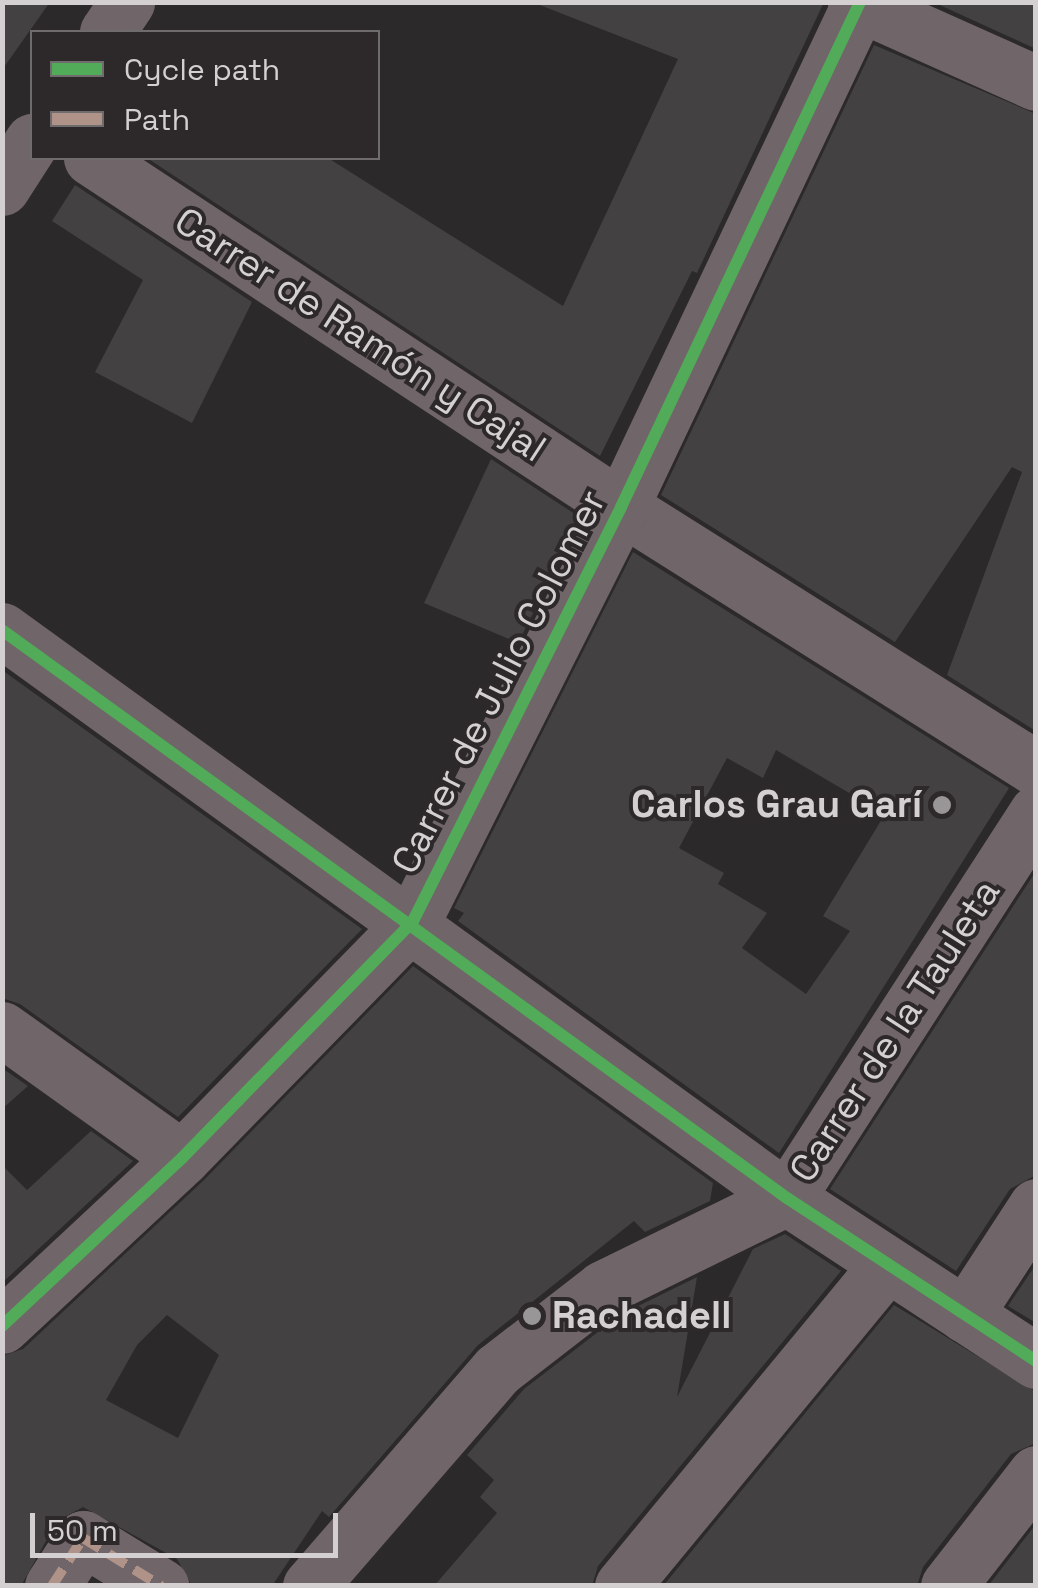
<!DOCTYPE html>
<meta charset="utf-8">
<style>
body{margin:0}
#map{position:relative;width:1038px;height:1588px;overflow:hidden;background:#2c292a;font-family:"Space Grotesk",sans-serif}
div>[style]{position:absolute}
.building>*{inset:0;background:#434141}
.minor>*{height:55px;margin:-27.5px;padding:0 27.5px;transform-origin:27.5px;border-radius:27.5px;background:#706568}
.quiet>*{height:10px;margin-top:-5px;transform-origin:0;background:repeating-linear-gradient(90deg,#af9288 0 20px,transparent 0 30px)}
.cycleway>*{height:12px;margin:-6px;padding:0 6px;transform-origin:6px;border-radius:6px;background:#51ab58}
.dots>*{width:28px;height:28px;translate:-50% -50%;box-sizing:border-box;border:5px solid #2d2829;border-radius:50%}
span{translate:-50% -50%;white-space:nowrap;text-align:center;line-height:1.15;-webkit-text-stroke:8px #2d2829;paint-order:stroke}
.street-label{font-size:38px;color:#d4d0d1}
.poi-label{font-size:38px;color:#d4d0d1;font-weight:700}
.right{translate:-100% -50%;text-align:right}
.left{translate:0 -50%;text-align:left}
.frame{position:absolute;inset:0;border:5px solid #d4d0d1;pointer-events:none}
.legend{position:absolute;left:30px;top:30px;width:350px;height:130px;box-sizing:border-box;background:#2d2829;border:2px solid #706b6c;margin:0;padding:12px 18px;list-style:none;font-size:30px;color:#d4d0d1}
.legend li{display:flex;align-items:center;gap:20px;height:50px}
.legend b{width:50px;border:2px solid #706b6c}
.scale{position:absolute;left:30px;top:1513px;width:308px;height:45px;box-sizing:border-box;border:5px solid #d4d0d1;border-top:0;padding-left:12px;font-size:30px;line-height:35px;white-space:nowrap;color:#d4d0d1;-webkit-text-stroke:8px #2d2829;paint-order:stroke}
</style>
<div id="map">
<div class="building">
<div style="clip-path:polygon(2px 2px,50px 2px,2px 70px)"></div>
<div style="clip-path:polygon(532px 2px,824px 2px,697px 273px,692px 271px,600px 456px,147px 158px,328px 158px,563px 306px,678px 59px)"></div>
<div style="clip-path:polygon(933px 2px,1036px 2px,1036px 49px)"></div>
<div style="clip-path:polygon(874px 45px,1036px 114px,1034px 730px,947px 675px,1022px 472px,1012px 467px,895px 642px,661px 495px)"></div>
<div style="clip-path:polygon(75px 185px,252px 302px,192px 423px,95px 372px,143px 280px,52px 221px)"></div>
<div style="clip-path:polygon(491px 459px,581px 518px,518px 643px,424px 603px)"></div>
<div style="clip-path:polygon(evenodd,633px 552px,1009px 788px,779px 1153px,458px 921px,464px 913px,454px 908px,633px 552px,776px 750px,885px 814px,823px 916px,850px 931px,806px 994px,742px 948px,767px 913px,718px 884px,724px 873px,679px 848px,727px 758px,763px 778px,776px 750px)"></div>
<div style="clip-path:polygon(2px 670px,362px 929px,178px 1117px,20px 1004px,2px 998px)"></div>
<div style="clip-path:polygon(1036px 871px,1036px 1175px,1010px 1189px,956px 1271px,830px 1189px)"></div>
<div style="clip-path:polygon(evenodd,413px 966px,713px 1183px,710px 1201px,645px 1232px,634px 1221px,478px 1345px,329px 1517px,322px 1511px,272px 1586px,192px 1586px,177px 1559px,83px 1507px,57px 1521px,21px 1586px,2px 1586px,2px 1356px,23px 1349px,203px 1181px,413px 966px,167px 1315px,219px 1355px,178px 1438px,106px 1400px,137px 1345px,167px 1315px)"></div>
<div style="clip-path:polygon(2px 1068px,28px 1086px,2px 1109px)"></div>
<div style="clip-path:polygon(91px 1131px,133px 1161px,2px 1283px,2px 1165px,27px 1190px)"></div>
<div style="clip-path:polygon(785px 1234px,841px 1271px,598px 1566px,592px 1586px,434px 1586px,497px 1513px,480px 1497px,494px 1480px,467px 1455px,524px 1389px,620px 1315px,697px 1277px,677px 1397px,753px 1249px)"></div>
<div style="clip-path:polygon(1036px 1264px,1036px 1323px,1008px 1306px)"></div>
<div style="clip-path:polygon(894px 1305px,1036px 1392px,1036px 1443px,1011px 1454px,923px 1567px,917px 1586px,663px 1586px)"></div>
<div style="clip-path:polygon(1036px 1524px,1036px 1586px,988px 1586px)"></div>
</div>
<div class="minor">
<div style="left:855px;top:2px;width:198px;rotate:24.1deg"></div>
<div style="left:107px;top:32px;width:36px;rotate:-56deg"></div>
<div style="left:91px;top:158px;width:635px;rotate:33.36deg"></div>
<div style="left:621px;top:507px;width:490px;rotate:32.2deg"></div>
<div style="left:2px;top:188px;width:56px;rotate:-57.4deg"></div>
<div style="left:2px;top:630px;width:969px;rotate:35.89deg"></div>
<div style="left:787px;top:1198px;width:298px;rotate:33.2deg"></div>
<div style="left:2px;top:1029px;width:221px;rotate:35.6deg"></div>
<div style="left:787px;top:1198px;width:459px;rotate:-57.1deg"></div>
<div style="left:965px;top:1315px;width:130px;rotate:-56.9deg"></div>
<div style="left:2px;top:1326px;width:246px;rotate:-43deg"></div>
<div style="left:182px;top:1158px;width:331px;rotate:-45.7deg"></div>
<div style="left:413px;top:921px;width:463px;rotate:-63.3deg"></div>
<div style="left:621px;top:507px;width:559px;rotate:-64.67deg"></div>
<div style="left:52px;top:1586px;width:57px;rotate:-57.1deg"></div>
<div style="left:83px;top:1538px;width:92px;rotate:31.6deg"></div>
<div style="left:310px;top:1586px;width:286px;rotate:-49.1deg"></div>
<div style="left:497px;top:1370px;width:134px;rotate:-37.7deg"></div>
<div style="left:603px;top:1288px;width:205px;rotate:-26.1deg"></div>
<div style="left:622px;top:1586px;width:413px;rotate:-50.5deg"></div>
<div style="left:948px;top:1586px;width:143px;rotate:-52.1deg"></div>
</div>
<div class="quiet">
<div style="left:52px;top:1586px;width:57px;rotate:-57.1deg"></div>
<div style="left:83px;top:1538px;width:92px;rotate:31.6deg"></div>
</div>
<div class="cycleway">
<div style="left:2px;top:630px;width:969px;rotate:35.89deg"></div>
<div style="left:787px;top:1198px;width:298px;rotate:33.2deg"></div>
<div style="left:2px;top:1326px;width:246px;rotate:-43deg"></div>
<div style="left:182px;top:1158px;width:331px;rotate:-45.7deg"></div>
<div style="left:413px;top:921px;width:463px;rotate:-63.3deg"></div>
<div style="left:621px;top:507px;width:559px;rotate:-64.67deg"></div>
</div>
<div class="dots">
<div style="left:942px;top:805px;background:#999697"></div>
<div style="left:532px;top:1316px;background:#999697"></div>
</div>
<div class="street-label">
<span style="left:360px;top:335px;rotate:33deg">Carrer de Ramón y Cajal</span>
<span style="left:499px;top:682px;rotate:-63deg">Carrer de Julio Colomer</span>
<span style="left:895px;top:1031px;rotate:-57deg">Carrer de la Tauleta</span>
</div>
<div class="poi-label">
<span class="right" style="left:922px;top:805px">Carlos Grau Garí</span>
<span class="left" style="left:552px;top:1316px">Rachadell</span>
</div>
<div class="frame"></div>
<ul class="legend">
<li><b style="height:12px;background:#51ab58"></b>Cycle path</li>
<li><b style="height:12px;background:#af9288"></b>Path</li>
</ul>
<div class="scale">50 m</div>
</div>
